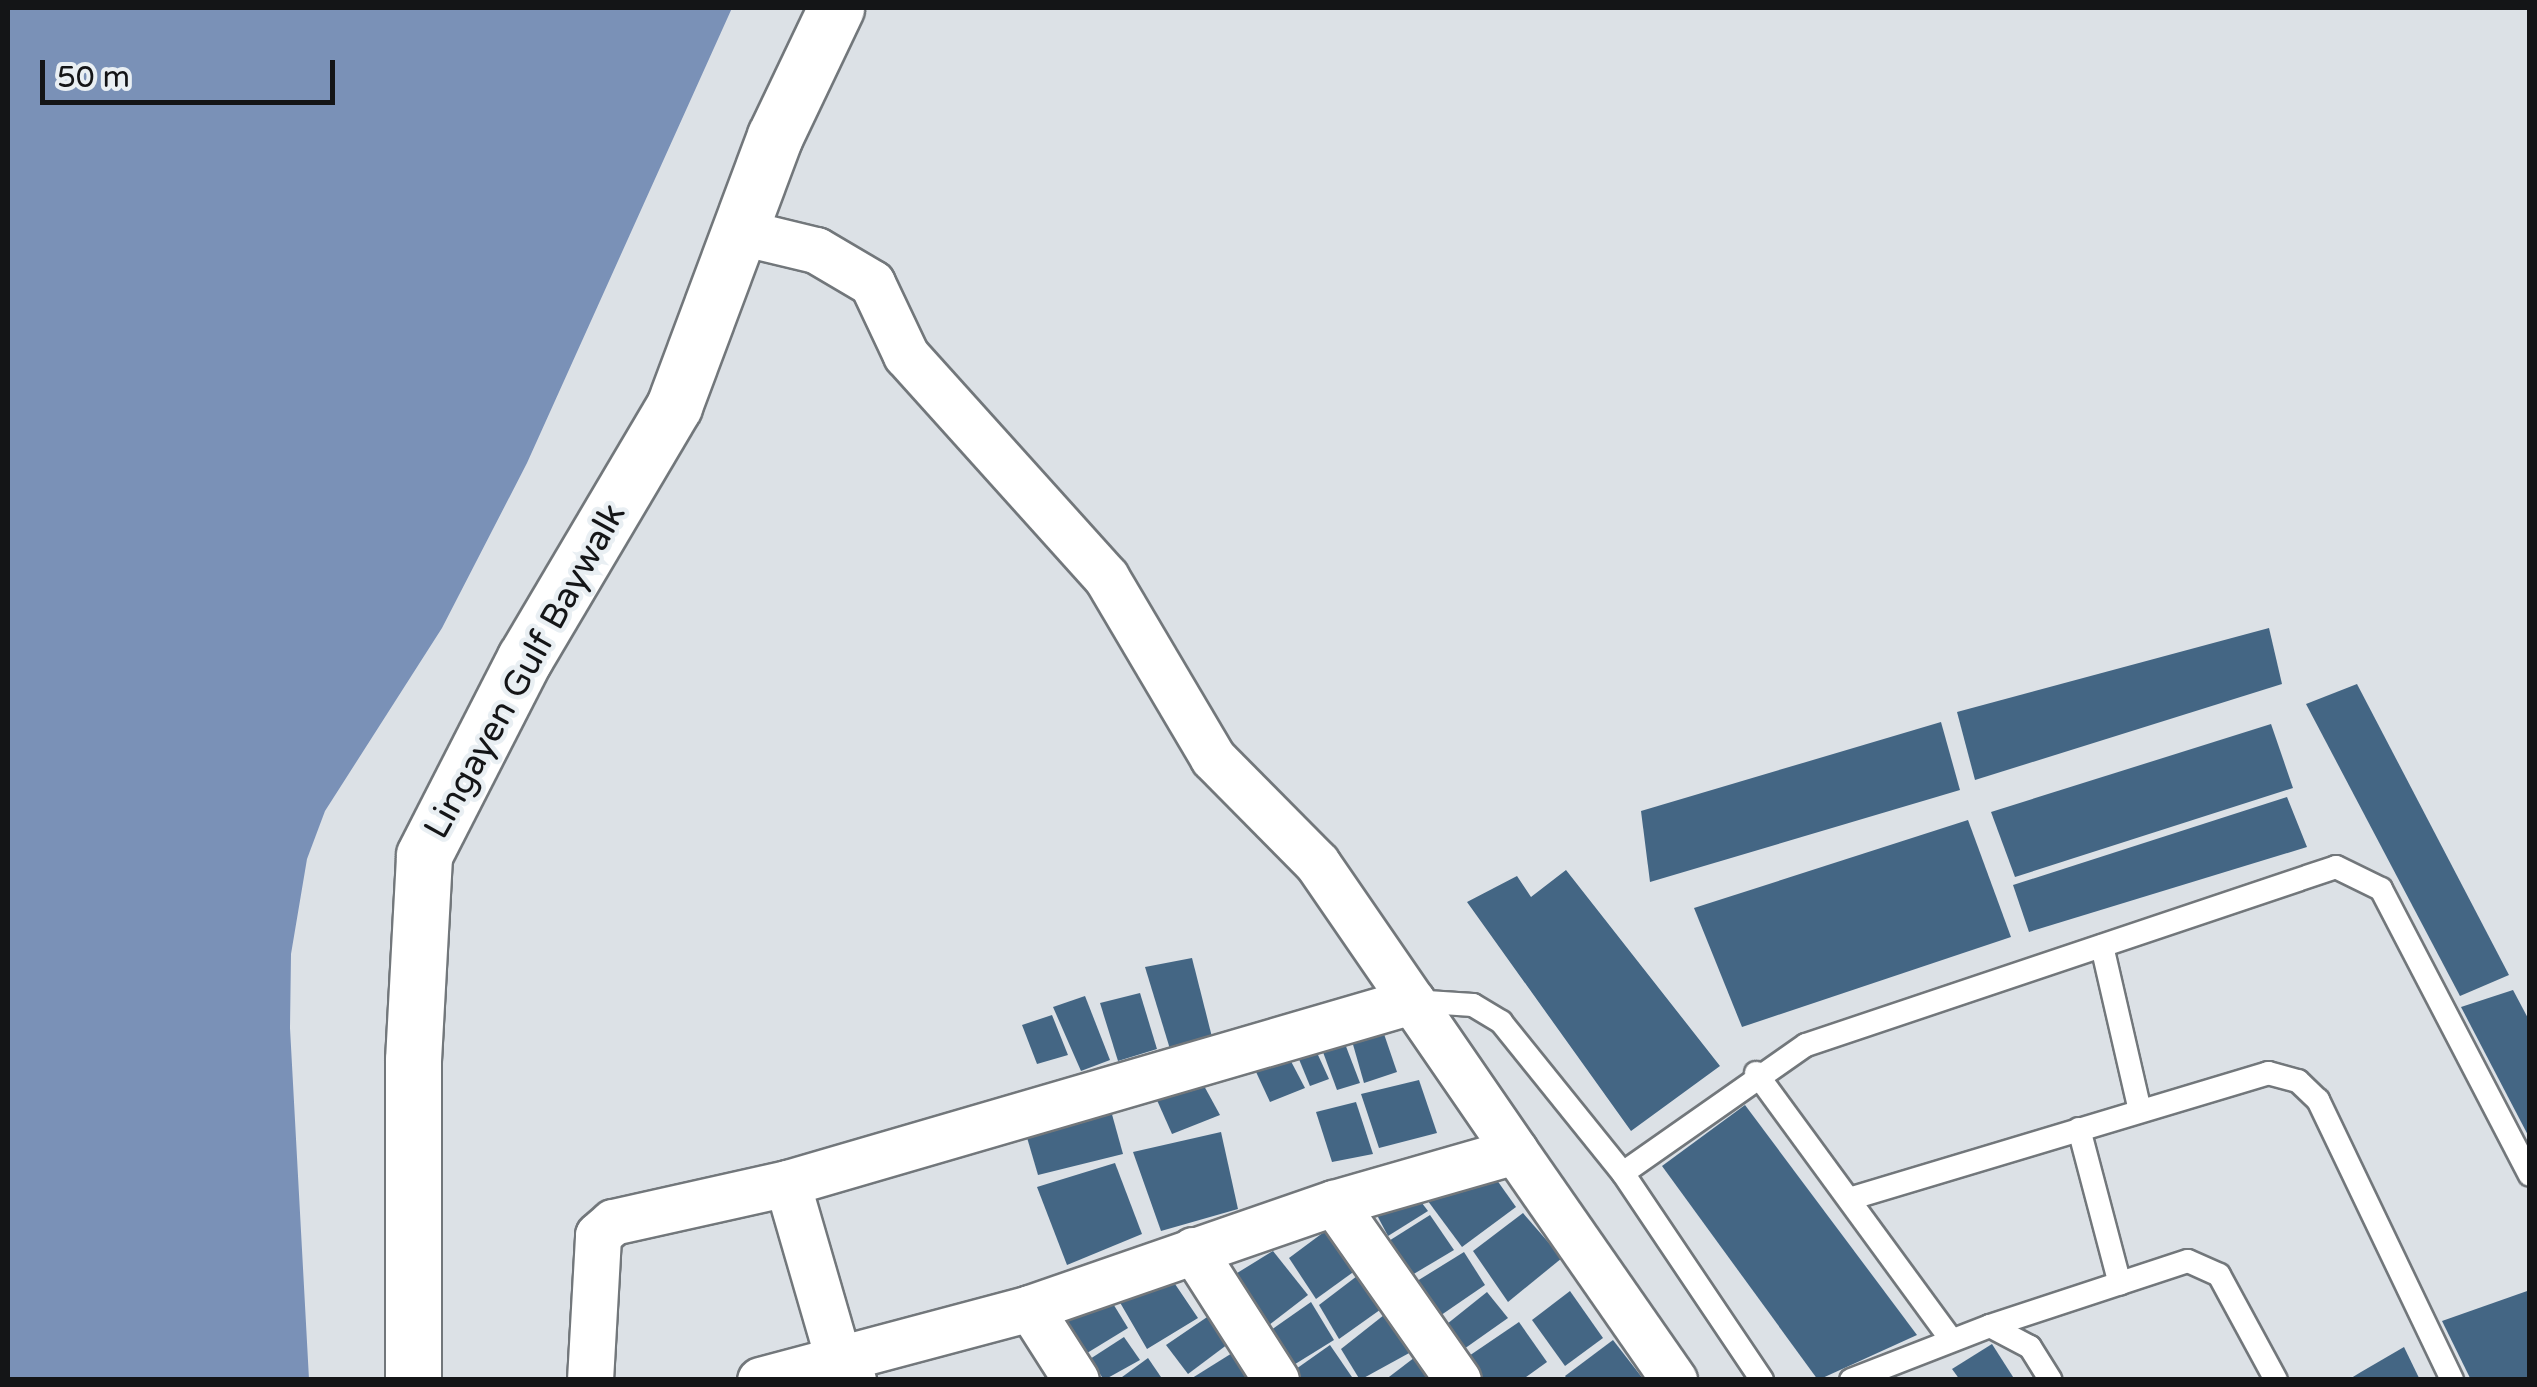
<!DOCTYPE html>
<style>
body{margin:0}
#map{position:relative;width:2537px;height:1387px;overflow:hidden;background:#dce1e6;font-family:"Varela Round",sans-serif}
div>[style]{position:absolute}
.water>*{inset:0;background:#7a91b7}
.building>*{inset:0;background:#446684}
.roads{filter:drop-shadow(2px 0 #72777b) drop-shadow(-2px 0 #72777b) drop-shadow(0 2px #72777b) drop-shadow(0 -2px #72777b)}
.lane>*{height:22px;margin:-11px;padding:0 11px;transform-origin:11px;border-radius:11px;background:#fff}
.street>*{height:45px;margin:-22.5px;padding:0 22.5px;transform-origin:22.5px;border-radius:22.5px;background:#fff}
.secondary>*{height:55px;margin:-27.5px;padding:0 27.5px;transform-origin:27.5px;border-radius:27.5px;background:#fff}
span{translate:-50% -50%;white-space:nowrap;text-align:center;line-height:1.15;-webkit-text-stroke:9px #e9eff3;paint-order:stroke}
.street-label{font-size:35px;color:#141517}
.frame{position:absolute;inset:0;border:10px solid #141517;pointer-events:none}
.scale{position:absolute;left:40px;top:60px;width:295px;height:45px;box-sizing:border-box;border:5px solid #141517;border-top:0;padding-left:12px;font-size:30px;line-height:35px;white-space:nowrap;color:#141517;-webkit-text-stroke:8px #e9eff3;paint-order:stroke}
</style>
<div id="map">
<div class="water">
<div style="clip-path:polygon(8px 8px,732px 8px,527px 463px,442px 628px,325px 811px,307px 859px,291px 954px,290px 1028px,309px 1379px,8px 1379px)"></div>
</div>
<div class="building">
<div style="clip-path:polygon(2269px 628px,2282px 684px,1975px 780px,1957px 712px)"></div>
<div style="clip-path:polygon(2357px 684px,2509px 975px,2460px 996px,2306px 704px)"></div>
<div style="clip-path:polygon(1941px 722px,1960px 790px,1650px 882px,1641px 811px)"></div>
<div style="clip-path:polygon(2271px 724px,2293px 788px,2015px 877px,1991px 812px)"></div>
<div style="clip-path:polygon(2287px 797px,2307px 847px,2029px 932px,2013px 885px)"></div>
<div style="clip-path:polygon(1968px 820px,2011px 937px,1742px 1027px,1694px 908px)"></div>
<div style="clip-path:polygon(1566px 870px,1720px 1066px,1631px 1131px,1467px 902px,1517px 876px,1531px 897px)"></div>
<div style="clip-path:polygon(1192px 958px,1212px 1037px,1170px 1049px,1145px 967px)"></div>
<div style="clip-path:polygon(2513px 990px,2530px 1022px,2530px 1139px,2461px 1007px)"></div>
<div style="clip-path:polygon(1140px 993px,1157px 1049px,1118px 1061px,1100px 1003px)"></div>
<div style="clip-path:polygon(1085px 996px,1110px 1060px,1081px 1071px,1053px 1007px)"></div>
<div style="clip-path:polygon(1052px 1015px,1068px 1055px,1037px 1064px,1022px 1025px)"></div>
<div style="clip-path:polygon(1383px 1031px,1397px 1072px,1364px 1083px,1352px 1041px)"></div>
<div style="clip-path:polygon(1342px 1036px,1360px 1083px,1337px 1090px,1320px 1044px)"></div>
<div style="clip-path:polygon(1313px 1044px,1329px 1079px,1310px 1086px,1296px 1052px)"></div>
<div style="clip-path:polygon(1284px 1048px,1305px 1088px,1270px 1102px,1250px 1059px)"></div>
<div style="clip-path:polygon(1197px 1073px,1220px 1115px,1172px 1134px,1152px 1089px)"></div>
<div style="clip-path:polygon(1419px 1080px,1437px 1133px,1379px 1148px,1361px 1094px)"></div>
<div style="clip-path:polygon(1108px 1100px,1123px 1154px,1038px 1175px,1023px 1124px)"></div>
<div style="clip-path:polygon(1356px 1102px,1373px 1154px,1332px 1162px,1316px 1112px)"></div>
<div style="clip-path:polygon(1745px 1105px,1917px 1335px,1818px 1380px,1662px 1166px)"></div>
<div style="clip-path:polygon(1221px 1132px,1238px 1209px,1161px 1231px,1133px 1152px)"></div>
<div style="clip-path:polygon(1115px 1163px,1142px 1234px,1067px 1265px,1037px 1187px)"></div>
<div style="clip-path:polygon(1489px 1169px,1516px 1207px,1462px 1247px,1419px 1189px)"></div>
<div style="clip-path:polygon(1409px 1186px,1428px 1211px,1388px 1236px,1370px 1202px)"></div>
<div style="clip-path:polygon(1523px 1213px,1562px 1258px,1508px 1302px,1473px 1251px)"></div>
<div style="clip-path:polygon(1430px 1215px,1454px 1250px,1407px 1278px,1384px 1244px)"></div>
<div style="clip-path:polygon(1332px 1226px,1363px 1265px,1316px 1299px,1289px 1258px)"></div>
<div style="clip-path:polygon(1273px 1251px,1308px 1295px,1264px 1329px,1229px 1278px)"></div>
<div style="clip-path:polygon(1464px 1252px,1485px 1285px,1431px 1322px,1409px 1286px)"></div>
<div style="clip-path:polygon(1361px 1273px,1384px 1307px,1339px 1339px,1319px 1305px)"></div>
<div style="clip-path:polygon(1189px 1277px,1175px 1284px,1198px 1318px,1147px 1349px,1111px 1287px)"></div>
<div style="clip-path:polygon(1104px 1289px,1128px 1328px,1074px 1361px,1040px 1312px)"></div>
<div style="clip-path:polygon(2530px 1290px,2530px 1380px,2471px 1380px,2442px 1321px)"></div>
<div style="clip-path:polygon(1570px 1291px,1603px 1338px,1565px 1366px,1532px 1320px)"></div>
<div style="clip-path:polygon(1487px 1292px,1508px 1318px,1464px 1349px,1447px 1324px)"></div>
<div style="clip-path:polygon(1311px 1302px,1334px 1340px,1284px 1371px,1261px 1337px)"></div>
<div style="clip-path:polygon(1216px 1311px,1236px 1338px,1188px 1374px,1166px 1345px)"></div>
<div style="clip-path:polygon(1384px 1315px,1411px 1352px,1360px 1380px,1341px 1349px)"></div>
<div style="clip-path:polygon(1519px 1322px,1547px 1362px,1522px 1380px,1476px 1380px,1463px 1360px)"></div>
<div style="clip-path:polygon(1124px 1337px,1140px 1360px,1104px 1380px,1090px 1359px)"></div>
<div style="clip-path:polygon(1613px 1340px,1644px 1380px,1568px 1380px,1565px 1376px)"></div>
<div style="clip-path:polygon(1992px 1344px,2015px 1380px,1960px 1380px,1952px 1369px)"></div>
<div style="clip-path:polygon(1330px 1345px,1354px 1380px,1303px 1380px,1296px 1369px)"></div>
<div style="clip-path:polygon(2404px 1347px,2420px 1380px,2348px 1380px,2361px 1372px)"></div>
<div style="clip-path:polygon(1237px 1350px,1259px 1380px,1189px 1380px)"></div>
<div style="clip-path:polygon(1423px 1351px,1445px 1380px,1385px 1380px)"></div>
<div style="clip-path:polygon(1148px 1358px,1163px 1380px,1118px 1380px)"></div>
</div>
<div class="roads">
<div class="lane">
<div style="left:2102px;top:946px;width:169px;rotate:77deg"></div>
<div style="left:1412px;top:1001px;width:61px;rotate:3.8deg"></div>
<div style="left:1473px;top:1005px;width:33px;rotate:31deg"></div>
<div style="left:1501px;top:1022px;width:194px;rotate:51.1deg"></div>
<div style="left:1756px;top:1073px;width:328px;rotate:53.8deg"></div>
<div style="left:2079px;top:1129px;width:160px;rotate:75.2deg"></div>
<div style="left:1849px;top:1199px;width:438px;rotate:-16.7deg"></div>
<div style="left:2268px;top:1073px;width:31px;rotate:15deg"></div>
<div style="left:2298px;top:1081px;width:28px;rotate:44deg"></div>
<div style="left:2318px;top:1100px;width:310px;rotate:64.4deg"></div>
<div style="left:1990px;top:1326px;width:208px;rotate:-18.2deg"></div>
<div style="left:2188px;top:1261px;width:34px;rotate:24deg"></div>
<div style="left:2219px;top:1275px;width:119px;rotate:61.5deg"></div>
<div style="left:1762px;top:1380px;width:249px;rotate:-123.9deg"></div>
<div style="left:1623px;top:1173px;width:223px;rotate:-35deg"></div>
<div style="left:1806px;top:1045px;width:559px;rotate:-18.56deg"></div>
<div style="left:2336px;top:867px;width:50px;rotate:26.1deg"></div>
<div style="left:2381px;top:889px;width:322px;rotate:62.5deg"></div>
<div style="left:1851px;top:1380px;width:149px;rotate:-21.2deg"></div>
<div style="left:1990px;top:1326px;width:45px;rotate:27.7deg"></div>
<div style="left:2030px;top:1347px;width:39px;rotate:58deg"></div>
</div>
<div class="street">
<div style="left:745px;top:233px;width:73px;rotate:13.5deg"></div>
<div style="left:816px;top:250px;width:65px;rotate:30.5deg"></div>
<div style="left:872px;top:283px;width:80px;rotate:64.7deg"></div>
<div style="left:906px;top:355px;width:299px;rotate:48deg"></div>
<div style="left:1106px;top:577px;width:210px;rotate:59.4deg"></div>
<div style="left:1213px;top:758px;width:148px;rotate:45.3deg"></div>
<div style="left:1317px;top:863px;width:168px;rotate:55.5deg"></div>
<div style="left:1334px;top:1203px;width:216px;rotate:55deg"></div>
<div style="left:1193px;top:1250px;width:154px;rotate:57.4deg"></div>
<div style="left:1030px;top:1308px;width:85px;rotate:57.4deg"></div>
<div style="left:590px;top:1380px;width:145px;rotate:-86.8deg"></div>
<div style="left:598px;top:1235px;width:20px;rotate:-41deg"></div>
<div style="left:613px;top:1222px;width:178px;rotate:-12.6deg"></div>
<div style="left:760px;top:1380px;width:279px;rotate:-14.9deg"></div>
<div style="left:1030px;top:1308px;width:322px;rotate:-19.1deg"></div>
<div style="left:1334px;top:1203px;width:188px;rotate:-16deg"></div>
<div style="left:1515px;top:1151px;width:279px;rotate:55.2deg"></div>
<div style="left:853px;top:1380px;width:27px;rotate:-124deg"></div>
<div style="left:838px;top:1358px;width:182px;rotate:-106.2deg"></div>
<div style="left:787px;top:1183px;width:651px;rotate:-16.24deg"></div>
<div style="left:1412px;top:1001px;width:182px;rotate:55.5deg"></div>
</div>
<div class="secondary">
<div style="left:413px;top:1380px;width:320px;rotate:-90deg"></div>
<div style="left:413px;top:1060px;width:205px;rotate:-86.9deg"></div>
<div style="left:424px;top:855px;width:221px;rotate:-62.9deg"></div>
<div style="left:525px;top:658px;width:293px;rotate:-59.4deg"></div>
<div style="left:674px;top:406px;width:288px;rotate:-69.5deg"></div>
<div style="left:775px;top:136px;width:142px;rotate:-64.5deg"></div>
</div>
</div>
<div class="street-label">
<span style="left:525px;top:671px;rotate:-61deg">Lingayen Gulf Baywalk</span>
</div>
<div class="frame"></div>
<div class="scale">50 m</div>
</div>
